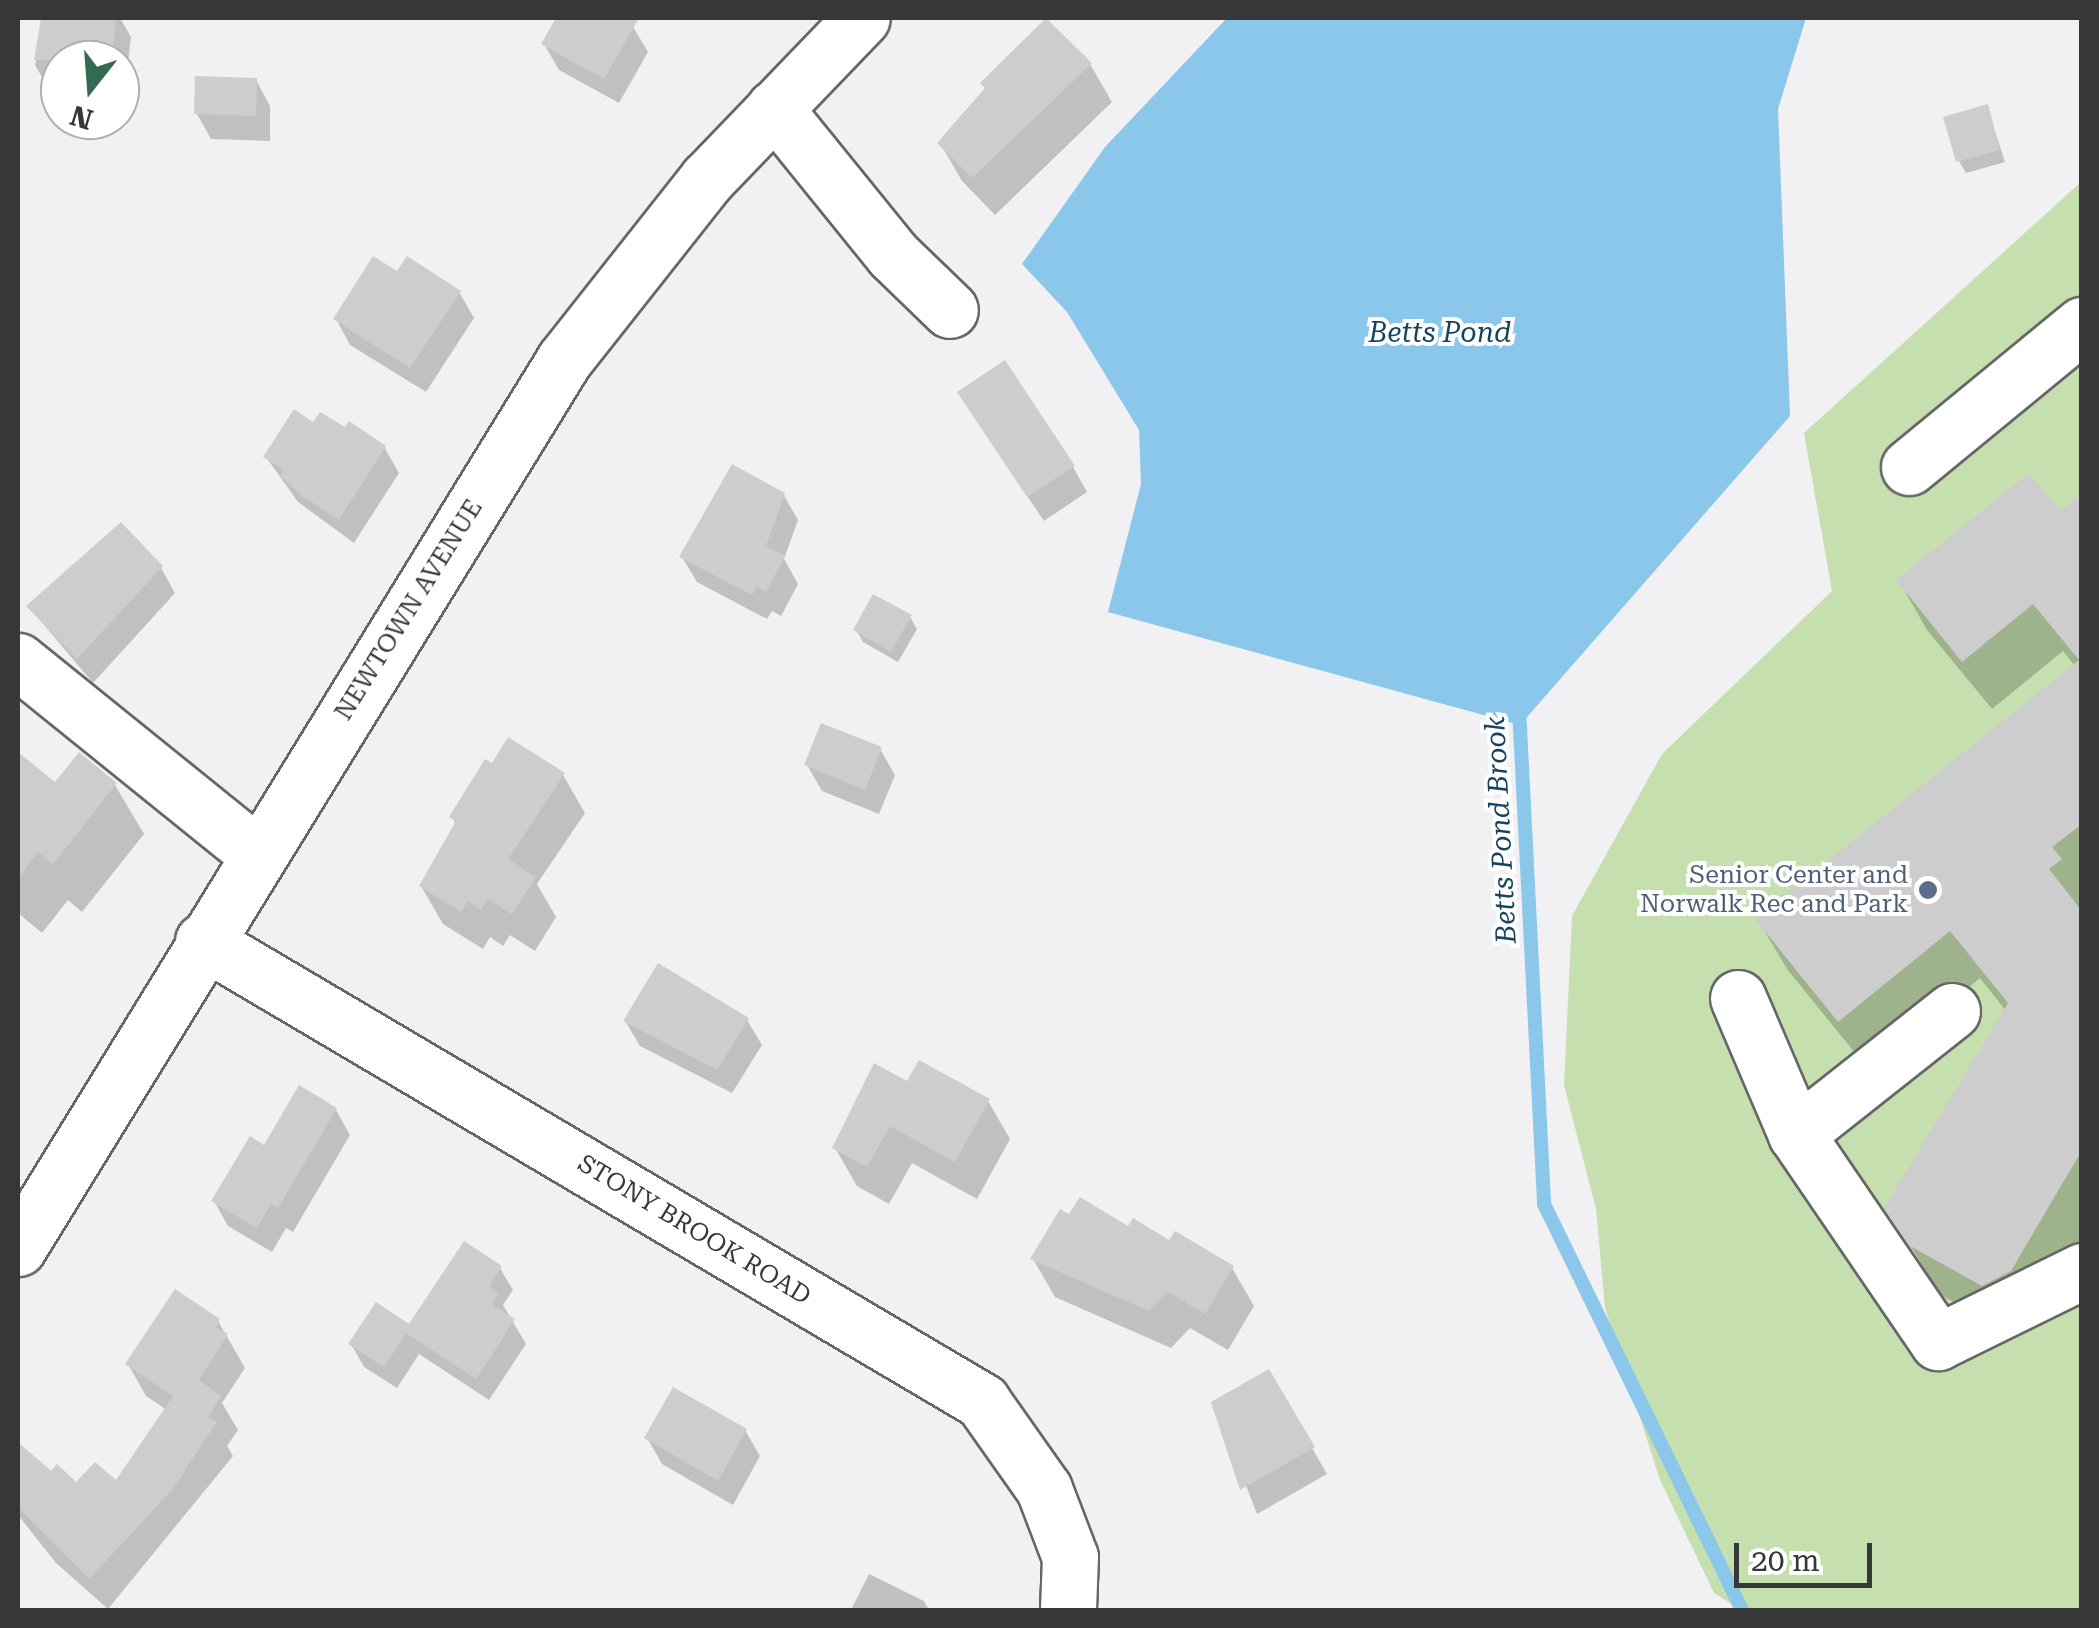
<!DOCTYPE html>
<style>
body{margin:0}
#map{position:relative;width:2099px;height:1628px;overflow:hidden;background:#f1f0f2;font-family:"Roboto Serif",serif}
div>[style]{position:absolute}
.green>*{inset:0;background:#c6dfaf}
.water>*{inset:0;background:#8bc6eb}
.shadow>*{inset:0;background:#0003}
.stream>*{height:14px;margin:-7px;padding:0 7px;transform-origin:7px;border-radius:7px;background:#8bc6eb}
.building>*{inset:0;background:#cdcdce}
.roads{filter:drop-shadow(2px 0 #666667) drop-shadow(-2px 0 #666667) drop-shadow(0 2px #666667) drop-shadow(0 -2px #666667)}
.minor>*{height:55px;margin:-27.5px;padding:0 27.5px;transform-origin:27.5px;border-radius:27.5px;background:#fff}
.major>*{height:55px;margin:-27.5px;padding:0 27.5px;transform-origin:27.5px;border-radius:27.5px;background:#fff}
.dots>*{width:28px;height:28px;translate:-50% -50%;box-sizing:border-box;border:5px solid #fff;border-radius:50%}
span{translate:-50% -50%;white-space:nowrap;text-align:center;line-height:1.15;-webkit-text-stroke:8px #fff;paint-order:stroke}
.street-label{font-size:25px;color:#373737}
.service-label{font-size:25px;color:#4e5e75}
.right{translate:-100% -50%;text-align:right}
.water-label{font-size:28px;color:#16445e;font-style:italic}
.frame{position:absolute;inset:0;border:20px solid #373737;pointer-events:none}
.north{position:absolute;left:40px;top:40px;width:100px;height:100px;box-sizing:border-box;background:#fff;border:2px solid #afafaf;border-radius:50%;rotate:197deg;font-size:28px;font-weight:700;line-height:40px;text-align:center;color:#373737}
.north::after{content:'';display:block;margin:auto;width:35px;height:45px;background:#346a51;clip-path:polygon(50% 0,100% 100%,50% 72%,0 100%)}
.scale{position:absolute;left:1734px;top:1543px;width:138px;height:45px;box-sizing:border-box;border:5px solid #373737;border-top:0;padding-left:12px;font-size:30px;line-height:35px;white-space:nowrap;color:#373737;-webkit-text-stroke:8px #fff;paint-order:stroke}
</style>
<div id="map">
<div class="green">
<div style="clip-path:polygon(2081px 182px,2081px 1610px,1741px 1610px,1714px 1593px,1660px 1480px,1605px 1308px,1596px 1209px,1564px 1085px,1572px 916px,1662px 754px,1832px 591px,1804px 433px)"></div>
</div>
<div class="water">
<div style="clip-path:polygon(1227px 18px,1806px 18px,1778px 109px,1790px 416px,1520px 725px,1108px 612px,1141px 484px,1139px 430px,1067px 312px,1022px 264px,1105px 147px)"></div>
</div>
<div class="shadow">
<div style="clip-path:polygon(44px 18px,120px 18px,131px 37px,124px 97px,120px 60px,60px 60px,60px 93px,50px 91px,35px 65px)"></div>
<div style="clip-path:polygon(559px 18px,617px 18px,633px 27px,648px 52px,619px 103px,559px 70px,544px 44px)"></div>
<div style="clip-path:polygon(1047px 21px,1090px 64px,1112px 102px,995px 215px,962px 181px,940px 143px)"></div>
<div style="clip-path:polygon(256px 80px,270px 106px,270px 141px,211px 139px,197px 114px)"></div>
<div style="clip-path:polygon(1987px 107px,2005px 162px,1966px 173px,1959px 161px)"></div>
<div style="clip-path:polygon(398px 275px,459px 292px,474px 318px,426px 392px,350px 345px,336px 319px)"></div>
<div style="clip-path:polygon(975px 418px,1073px 467px,1087px 492px,1044px 521px)"></div>
<div style="clip-path:polygon(314px 425px,384px 447px,399px 473px,354px 543px,298px 502px,266px 457px)"></div>
<div style="clip-path:polygon(783px 494px,798px 520px,784px 559px,798px 584px,781px 616px,772px 611px,767px 619px,697px 582px,682px 557px)"></div>
<div style="clip-path:polygon(2082px 497px,2082px 1247px,2011px 1334px,1941px 1295px,1887px 1208px,2006px 1011px,1980px 978px,1868px 1069px,1787px 969px,1758px 920px,2074px 665px,2063px 651px,1992px 709px,1927px 630px,1899px 581px,2060px 515px)"></div>
<div style="clip-path:polygon(161px 568px,175px 593px,93px 683px,29px 607px)"></div>
<div style="clip-path:polygon(910px 617px,917px 629px,898px 662px,863px 642px,856px 630px)"></div>
<div style="clip-path:polygon(880px 749px,895px 775px,879px 814px,822px 791px,807px 765px)"></div>
<div style="clip-path:polygon(18px 755px,56px 785px,115px 785px,144px 834px,82px 912px,68px 900px,42px 933px,18px 913px)"></div>
<div style="clip-path:polygon(563px 775px,585px 813px,537px 884px,556px 917px,535px 951px,510px 935px,503px 946px,490px 937px,483px 949px,443px 924px,421px 886px,456px 825px,452px 817px)"></div>
<div style="clip-path:polygon(747px 1020px,762px 1045px,732px 1093px,640px 1046px,625px 1021px)"></div>
<div style="clip-path:polygon(908px 1085px,988px 1101px,1010px 1139px,977px 1199px,912px 1163px,889px 1204px,857px 1186px,835px 1148px)"></div>
<div style="clip-path:polygon(336px 1110px,350px 1135px,293px 1232px,286px 1228px,272px 1252px,228px 1226px,214px 1201px,265px 1148px)"></div>
<div style="clip-path:polygon(1129px 1230px,1232px 1268px,1254px 1306px,1228px 1350px,1190px 1328px,1171px 1348px,1055px 1297px,1033px 1259px)"></div>
<div style="clip-path:polygon(500px 1268px,513px 1290px,503px 1305px,526px 1344px,489px 1400px,419px 1354px,397px 1388px,364px 1367px,351px 1344px,410px 1327px)"></div>
<div style="clip-path:polygon(218px 1321px,245px 1368px,222px 1403px,238px 1430px,227px 1446px,233px 1456px,108px 1609px,56px 1563px,18px 1515px,18px 1456px,77px 1486px,117px 1484px,167px 1410px,146px 1396px,128px 1364px)"></div>
<div style="clip-path:polygon(1268px 1372px,1327px 1474px,1257px 1514px,1214px 1403px)"></div>
<div style="clip-path:polygon(745px 1430px,760px 1456px,733px 1505px,662px 1464px,647px 1438px)"></div>
<div style="clip-path:polygon(869px 1574px,924px 1601px,929px 1610px,851px 1610px)"></div>
</div>
<div class="stream">
<div style="left:1519px;top:708px;width:497px;rotate:87.1deg"></div>
<div style="left:1544px;top:1204px;width:452px;rotate:64deg"></div>
</div>
<div class="building">
<div style="clip-path:polygon(41px 18px,116px 18px,112px 60px,34px 60px)"></div>
<div style="clip-path:polygon(556px 18px,639px 18px,604px 79px,541px 44px)"></div>
<div style="clip-path:polygon(1046px 18px,1092px 63px,972px 178px,937px 143px,985px 88px,980px 83px)"></div>
<div style="clip-path:polygon(195px 76px,257px 78px,256px 116px,194px 114px)"></div>
<div style="clip-path:polygon(1988px 104px,2000px 150px,1956px 162px,1943px 117px)"></div>
<div style="clip-path:polygon(373px 256px,397px 271px,407px 256px,461px 291px,410px 368px,333px 319px)"></div>
<div style="clip-path:polygon(1005px 360px,1075px 466px,1027px 497px,957px 392px)"></div>
<div style="clip-path:polygon(294px 409px,313px 422px,320px 412px,345px 427px,349px 421px,386px 446px,339px 520px,301px 495px,280px 476px,284px 470px,263px 457px)"></div>
<div style="clip-path:polygon(732px 464px,785px 493px,766px 546px,785px 556px,766px 592px,757px 587px,752px 595px,679px 557px)"></div>
<div style="clip-path:polygon(2029px 473px,2060px 511px,2082px 494px,2082px 824px,2052px 847px,2062px 859px,2049px 869px,2082px 911px,2082px 1150px,2011px 1271px,1982px 1286px,1910px 1246px,1884px 1208px,2008px 1003px,1950px 931px,1838px 1022px,1755px 919px,2079px 660px,2033px 604px,1962px 662px,1896px 580px)"></div>
<div style="clip-path:polygon(121px 522px,163px 566px,77px 659px,26px 606px)"></div>
<div style="clip-path:polygon(873px 594px,912px 615px,891px 652px,853px 630px)"></div>
<div style="clip-path:polygon(821px 723px,882px 747px,865px 790px,804px 765px)"></div>
<div style="clip-path:polygon(508px 737px,565px 773px,508px 859px,536px 877px,512px 914px,488px 899px,481px 910px,468px 901px,461px 912px,419px 886px,456px 821px,449px 817px,485px 759px,492px 763px)"></div>
<div style="clip-path:polygon(18px 752px,55px 782px,79px 752px,117px 783px,53px 864px,38px 852px,18px 879px)"></div>
<div style="clip-path:polygon(658px 963px,749px 1018px,717px 1070px,623px 1021px)"></div>
<div style="clip-path:polygon(919px 1060px,990px 1099px,955px 1162px,890px 1126px,867px 1167px,832px 1148px,874px 1063px,907px 1081px)"></div>
<div style="clip-path:polygon(299px 1085px,337px 1108px,278px 1208px,271px 1204px,257px 1228px,211px 1201px,250px 1136px,264px 1145px)"></div>
<div style="clip-path:polygon(1080px 1197px,1128px 1226px,1133px 1218px,1169px 1240px,1175px 1231px,1234px 1266px,1205px 1314px,1168px 1292px,1149px 1311px,1030px 1259px,1060px 1209px,1069px 1214px)"></div>
<div style="clip-path:polygon(464px 1241px,502px 1266px,489px 1286px,499px 1293px,492px 1304px,515px 1319px,476px 1379px,406px 1333px,384px 1367px,348px 1344px,376px 1302px,409px 1324px)"></div>
<div style="clip-path:polygon(175px 1289px,220px 1319px,216px 1327px,228px 1334px,199px 1380px,221px 1396px,208px 1417px,217px 1422px,172px 1490px,89px 1579px,18px 1507px,18px 1442px,51px 1471px,57px 1464px,76px 1482px,95px 1462px,116px 1480px,173px 1396px,125px 1364px)"></div>
<div style="clip-path:polygon(1269px 1369px,1315px 1447px,1240px 1490px,1211px 1402px)"></div>
<div style="clip-path:polygon(673px 1387px,747px 1429px,718px 1481px,644px 1438px)"></div>
</div>
<div class="roads">
<div class="minor">
<div style="left:774px;top:108px;width:189px;rotate:51deg"></div>
<div style="left:893px;top:255px;width:79px;rotate:44deg"></div>
<div style="left:1909px;top:467px;width:224px;rotate:-39.4deg"></div>
<div style="left:18px;top:661px;width:307px;rotate:38.9deg"></div>
<div style="left:203px;top:941px;width:905px;rotate:30.56deg"></div>
<div style="left:982px;top:1401px;width:108px;rotate:54.8deg"></div>
<div style="left:1044px;top:1489px;width:73px;rotate:69.1deg"></div>
<div style="left:1070px;top:1557px;width:53px;rotate:92.2deg"></div>
<div style="left:1738px;top:998px;width:148px;rotate:66.9deg"></div>
<div style="left:1952px;top:1011px;width:199px;rotate:141.7deg"></div>
<div style="left:1796px;top:1134px;width:252px;rotate:55.7deg"></div>
<div style="left:1938px;top:1342px;width:161px;rotate:-26.2deg"></div>
</div>
<div class="major">
<div style="left:18px;top:1248px;width:1042px;rotate:-58.41deg"></div>
<div style="left:564px;top:360px;width:231px;rotate:-51.7deg"></div>
<div style="left:707px;top:179px;width:223px;rotate:-46.1deg"></div>
</div>
</div>
<div class="dots">
<div style="left:1928px;top:890px;background:#5c6f8a"></div>
</div>
<div class="street-label">
<span style="left:409px;top:610px;rotate:-58deg">NEWTOWN AVENUE</span>
<span style="left:694px;top:1230px;rotate:31deg">STONY BROOK ROAD</span>
</div>
<div class="service-label">
<span class="right" style="left:1908px;top:890px">Senior Center and<br>Norwalk Rec and Park</span>
</div>
<div class="water-label">
<span style="left:1440px;top:333px">Betts Pond</span>
<span style="left:1501px;top:830px;rotate:-93deg">Betts Pond Brook</span>
</div>
<div class="frame"></div>
<div class="north">N</div>
<div class="scale">20 m</div>
</div>
